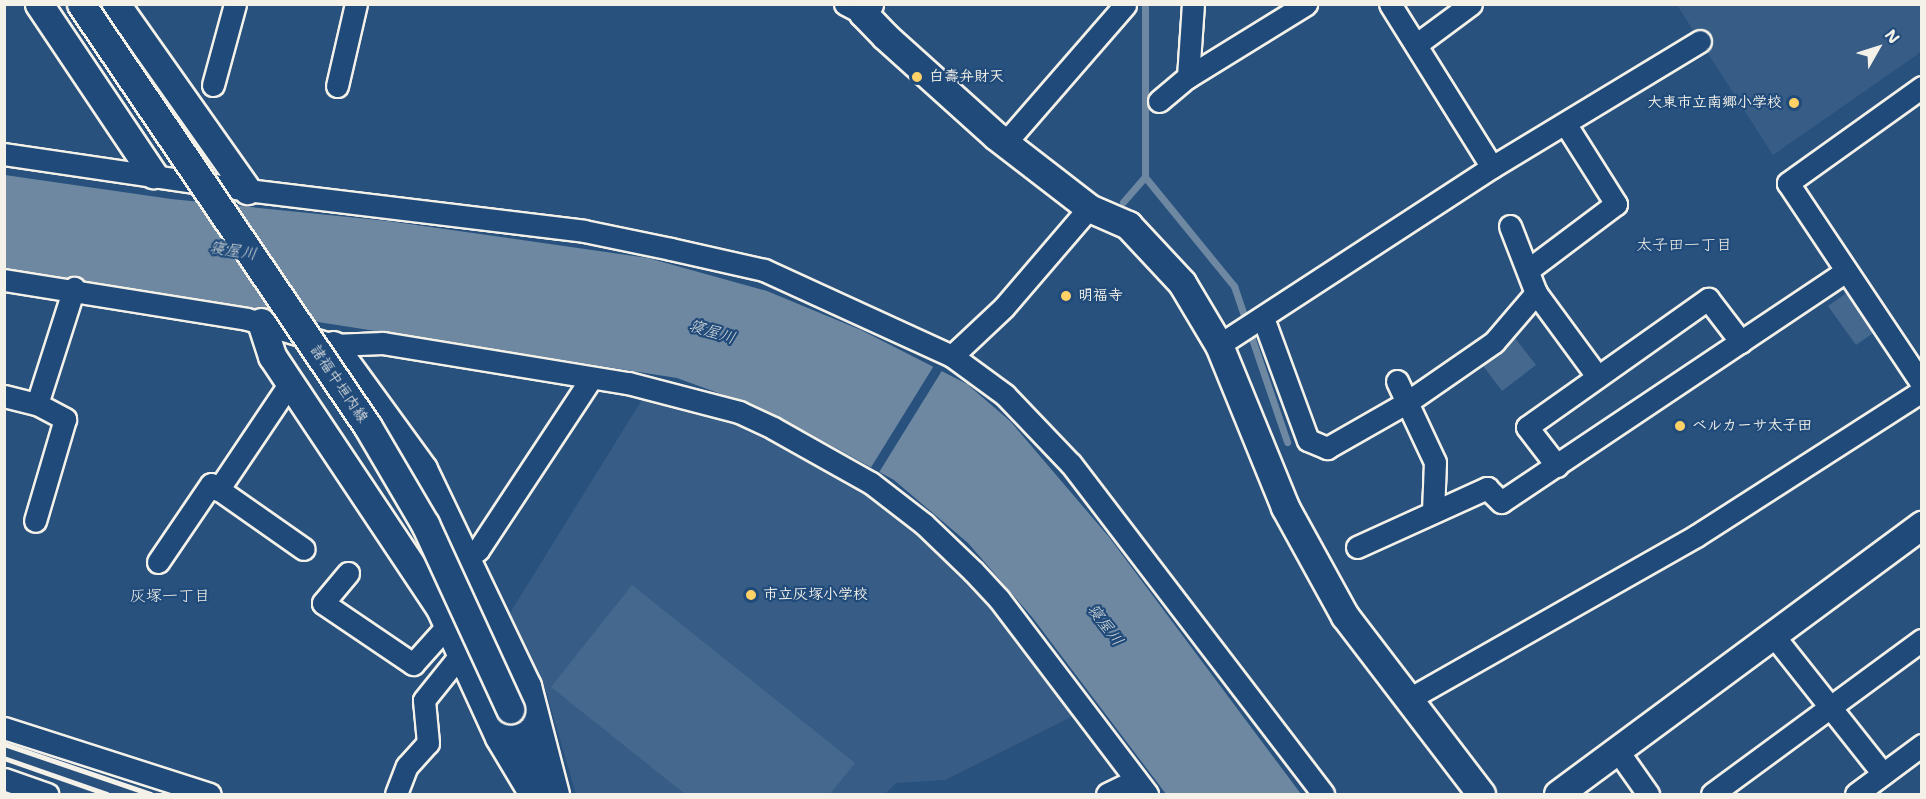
<!DOCTYPE html>
<meta charset="utf-8">
<style>
body{margin:0}
#map{position:relative;width:1926px;height:799px;overflow:hidden;background:#28517e;font-family:"Shantell Sans","Klee One",sans-serif}
div>[style]{position:absolute}
.built>*{inset:0;background:#375d86}
.green>*{inset:0;background:#45688e}
.water>*{inset:0;background:#6e88a2}
.pier>*{inset:0;background:#28517e}
.stream>*{height:7px;margin:-3.5px;padding:0 3.5px;transform-origin:3.5px;border-radius:3.5px;background:#6e88a2}
.roads{filter:drop-shadow(2px 0 #f4f1e8) drop-shadow(-2px 0 #f4f1e8) drop-shadow(0 2px #f4f1e8) drop-shadow(0 -2px #f4f1e8)}
.minor>*{height:21px;margin:-10.5px;padding:0 10.5px;transform-origin:10.5px;border-radius:10.5px;background:#1f4a7a}
.tertiary>*{height:27px;margin:-13.5px;padding:0 13.5px;transform-origin:13.5px;border-radius:13.5px;background:#1f4a7a}
.rail>*{height:4.5px;margin:-2.25px;padding:0 2.25px;transform-origin:2.25px;border-radius:2.25px;background:#f4f1e8}
.bridges{filter:drop-shadow(2px 0 #f4f1e8) drop-shadow(-2px 0 #f4f1e8) drop-shadow(0 2px #f4f1e8) drop-shadow(0 -2px #f4f1e8)}
.tertiary-bridge>*{height:27px;margin:-13.5px;padding:0 13.5px;transform-origin:13.5px;border-radius:13.5px;background:#1f4a7a}
.dots>*{width:16px;height:16px;translate:-50% -50%;box-sizing:border-box;border:3px solid #1f4a7a;border-radius:50%}
span{translate:-50% -50%;white-space:nowrap;text-align:center;line-height:1.15;-webkit-text-stroke:4.5px #1f4a7a;paint-order:stroke}
.poi-label{font-size:15px;color:#f4f1e8;font-weight:700}
.left{translate:0 -50%;text-align:left}
.right{translate:-100% -50%;text-align:right}
.street-label{font-size:15px;color:#f4f1e8}
.neighbourhood-label{font-size:16px;color:#f4f1e8}
.water-label{font-size:16px;color:#d9dcda;font-style:italic}
.frame{position:absolute;inset:0;border:6px solid #f4f1e8;pointer-events:none}
.north{position:absolute;left:1848px;top:18px;width:60px;height:60px;-webkit-text-stroke:4px #1f4a7a;paint-order:stroke;rotate:51deg;font-size:16px;font-weight:700;line-height:24px;text-align:center;color:#f4f1e8}
.north::after{content:'';display:block;margin:auto;width:21px;height:27px;background:#f4f1e8;clip-path:polygon(50% 0,100% 100%,50% 72%,0 100%)}
</style>
<div id="map">
<div class="built">
<div style="clip-path:polygon(1677px 5px,1921px 5px,1921px 52px,1773px 155px)"></div>
<div style="clip-path:polygon(643px 398px,751px 428px,866px 490px,966px 577px,1075px 715px,945px 780px,896px 783px,885px 794px,576px 794px,546px 691px,510px 613px)"></div>
</div>
<div class="green">
<div style="clip-path:polygon(1848px 292px,1876px 331px,1856px 345px,1828px 306px)"></div>
<div style="clip-path:polygon(1515px 338px,1536px 365px,1502px 391px,1481px 363px)"></div>
<div style="clip-path:polygon(632px 585px,855px 763px,830px 794px,685px 794px,551px 687px)"></div>
</div>
<div class="water">
<div style="clip-path:polygon(5px 175px,171px 199px,388px 221px,648px 258px,767px 291px,861px 330px,967px 384px,1010px 421px,1109px 537px,1301px 794px,1166px 794px,1032px 617px,968px 543px,894px 480px,805px 431px,751px 405px,677px 378px,5px 273px)"></div>
</div>
<div class="pier">
<div style="clip-path:polygon(935px 364px,943px 369px,878px 474px,870px 469px)"></div>
</div>
<div class="stream">
<div style="left:1145px;top:4px;width:173px;rotate:90deg"></div>
<div style="left:1145px;top:177px;width:141px;rotate:50.8deg"></div>
<div style="left:1234px;top:286px;width:165px;rotate:71.2deg"></div>
<div style="left:1123px;top:202px;width:33px;rotate:-49deg"></div>
</div>
<div class="roads">
<div class="minor">
<div style="left:845px;top:4px;width:20px;rotate:27deg"></div>
<div style="left:1390px;top:4px;width:192px;rotate:58deg"></div>
<div style="left:1417px;top:44px;width:67px;rotate:-36.5deg"></div>
<div style="left:1188px;top:77px;width:73px;rotate:-86.1deg"></div>
<div style="left:213px;top:85px;width:84px;rotate:-74.8deg"></div>
<div style="left:337px;top:86px;width:84px;rotate:-77deg"></div>
<div style="left:1922px;top:87px;width:165px;rotate:144.4deg"></div>
<div style="left:1788px;top:183px;width:242px;rotate:56.3deg"></div>
<div style="left:1159px;top:101px;width:38px;rotate:-40deg"></div>
<div style="left:1188px;top:77px;width:139px;rotate:-31.7deg"></div>
<div style="left:1005px;top:143px;width:183px;rotate:-49deg"></div>
<div style="left:4px;top:154px;width:246px;rotate:8.4deg"></div>
<div style="left:247px;top:190px;width:339px;rotate:6.9deg"></div>
<div style="left:584px;top:231px;width:89px;rotate:11.7deg"></div>
<div style="left:671px;top:249px;width:95px;rotate:12.7deg"></div>
<div style="left:764px;top:270px;width:207px;rotate:24.6deg"></div>
<div style="left:952px;top:356px;width:66px;rotate:36.3deg"></div>
<div style="left:1005px;top:395px;width:95px;rotate:46.3deg"></div>
<div style="left:1071px;top:464px;width:415px;rotate:52.6deg"></div>
<div style="left:1510px;top:226px;width:72px;rotate:68.8deg"></div>
<div style="left:1536px;top:293px;width:103px;rotate:53.7deg"></div>
<div style="left:1528px;top:270px;width:110px;rotate:-36.9deg"></div>
<div style="left:1616px;top:204px;width:93px;rotate:-122.3deg"></div>
<div style="left:4px;top:280px;width:246px;rotate:9.1deg"></div>
<div style="left:247px;top:319px;width:90px;rotate:16.8deg"></div>
<div style="left:333px;top:345px;width:50px;rotate:-2.3deg"></div>
<div style="left:383px;top:343px;width:248px;rotate:9.3deg"></div>
<div style="left:628px;top:383px;width:115px;rotate:14.6deg"></div>
<div style="left:739px;top:412px;width:38px;rotate:25deg"></div>
<div style="left:773px;top:428px;width:112px;rotate:29.3deg"></div>
<div style="left:871px;top:483px;width:67px;rotate:37.7deg"></div>
<div style="left:924px;top:524px;width:68px;rotate:43.8deg"></div>
<div style="left:973px;top:571px;width:38px;rotate:47deg"></div>
<div style="left:999px;top:599px;width:245px;rotate:52.8deg"></div>
<div style="left:1263px;top:318px;width:130px;rotate:69.8deg"></div>
<div style="left:1308px;top:440px;width:21px;rotate:23deg"></div>
<div style="left:1327px;top:448px;width:91px;rotate:-29.7deg"></div>
<div style="left:1406px;top:403px;width:107px;rotate:-34.7deg"></div>
<div style="left:1494px;top:342px;width:65px;rotate:-49.4deg"></div>
<div style="left:1219px;top:345px;width:326px;rotate:-33.1deg"></div>
<div style="left:1492px;top:167px;width:243px;rotate:-31.2deg"></div>
<div style="left:952px;top:356px;width:71px;rotate:-43.3deg"></div>
<div style="left:1004px;top:307px;width:130px;rotate:-49.4deg"></div>
<div style="left:1397px;top:381px;width:89px;rotate:64.9deg"></div>
<div style="left:1435px;top:462px;width:49px;rotate:92.3deg"></div>
<div style="left:4px;top:396px;width:34px;rotate:14deg"></div>
<div style="left:37px;top:404px;width:32px;rotate:28deg"></div>
<div style="left:65px;top:419px;width:106px;rotate:106.4deg"></div>
<div style="left:37px;top:404px;width:122px;rotate:-72.3deg"></div>
<div style="left:1557px;top:466px;width:49px;rotate:-127.6deg"></div>
<div style="left:1527px;top:427px;width:222px;rotate:-35.3deg"></div>
<div style="left:1708px;top:299px;width:54px;rotate:52.5deg"></div>
<div style="left:218px;top:490px;width:129px;rotate:-56.1deg"></div>
<div style="left:1357px;top:547px;width:143px;rotate:-24.4deg"></div>
<div style="left:1487px;top:488px;width:20px;rotate:45deg"></div>
<div style="left:1501px;top:502px;width:415px;rotate:-33.8deg"></div>
<div style="left:466px;top:559px;width:15px;rotate:-37deg"></div>
<div style="left:478px;top:550px;width:204px;rotate:-56.6deg"></div>
<div style="left:158px;top:562px;width:94px;rotate:-55.8deg"></div>
<div style="left:211px;top:484px;width:113px;rotate:35deg"></div>
<div style="left:348px;top:573px;width:39px;rotate:130deg"></div>
<div style="left:323px;top:603px;width:109px;rotate:34.1deg"></div>
<div style="left:413px;top:664px;width:52px;rotate:-48.1deg"></div>
<div style="left:1773px;top:635px;width:177px;rotate:51.6deg"></div>
<div style="left:1409px;top:699px;width:330px;rotate:-29.6deg"></div>
<div style="left:1696px;top:536px;width:269px;rotate:-32.7deg"></div>
<div style="left:4px;top:728px;width:216px;rotate:17.8deg"></div>
<div style="left:1617px;top:750px;width:54px;rotate:54.8deg"></div>
<div style="left:4px;top:779px;width:46px;rotate:19.2deg"></div>
<div style="left:396px;top:794px;width:30px;rotate:-69deg"></div>
<div style="left:407px;top:766px;width:31px;rotate:-48deg"></div>
<div style="left:428px;top:743px;width:43px;rotate:-95.3deg"></div>
<div style="left:424px;top:700px;width:59px;rotate:-51.2deg"></div>
<div style="left:1107px;top:794px;width:32px;rotate:-26deg"></div>
<div style="left:1712px;top:794px;width:260px;rotate:-36.3deg"></div>
<div style="left:1856px;top:794px;width:82px;rotate:-36.6deg"></div>
</div>
<div class="tertiary">
<div style="left:39px;top:4px;width:205px;rotate:56.2deg"></div>
<div style="left:116px;top:4px;width:228px;rotate:54.8deg"></div>
<div style="left:869px;top:4px;width:11px;rotate:124deg"></div>
<div style="left:863px;top:13px;width:32px;rotate:46deg"></div>
<div style="left:885px;top:36px;width:149px;rotate:42deg"></div>
<div style="left:996px;top:136px;width:118px;rotate:37.7deg"></div>
<div style="left:1089px;top:208px;width:43px;rotate:23.6deg"></div>
<div style="left:1128px;top:225px;width:79px;rotate:47deg"></div>
<div style="left:1182px;top:283px;width:72px;rotate:59.2deg"></div>
<div style="left:1219px;top:345px;width:175px;rotate:67.8deg"></div>
<div style="left:1285px;top:507px;width:124px;rotate:61.2deg"></div>
<div style="left:1345px;top:616px;width:224px;rotate:52.6deg"></div>
<div style="left:261px;top:322px;width:36px;rotate:72deg"></div>
<div style="left:272px;top:356px;width:301px;rotate:56.3deg"></div>
<div style="left:439px;top:606px;width:144px;rotate:65.4deg"></div>
<div style="left:499px;top:737px;width:66px;rotate:59.2deg"></div>
<div style="left:333px;top:345px;width:153px;rotate:54deg"></div>
<div style="left:423px;top:469px;width:241px;rotate:64.4deg"></div>
<div style="left:527px;top:686px;width:112px;rotate:75.5deg"></div>
<div style="left:510px;top:709px;width:57px;rotate:67.5deg"></div>
<div style="left:1558px;top:794px;width:453px;rotate:-36.5deg"></div>
</div>
</div>
<div class="rail">
<div style="left:4px;top:744px;width:155px;rotate:18.8deg"></div>
<div style="left:4px;top:758px;width:109px;rotate:19.3deg"></div>
</div>
<div class="bridges">
<div class="tertiary-bridge">
<div style="left:81px;top:4px;width:511px;rotate:55.84deg"></div>
<div style="left:368px;top:427px;width:113px;rotate:59.6deg"></div>
<div style="left:425px;top:524px;width:204px;rotate:65.3deg"></div>
</div>
</div>
<div class="dots">
<div style="left:917px;top:77px;background:#ffd166"></div>
<div style="left:1794px;top:103px;background:#ffd166"></div>
<div style="left:1066px;top:296px;background:#ffd166"></div>
<div style="left:1680px;top:426px;background:#ffd166"></div>
<div style="left:751px;top:595px;background:#ffd166"></div>
</div>
<div class="poi-label">
<span class="left" style="left:929px;top:77px">白壽弁財天</span>
<span class="right" style="left:1782px;top:103px">大東市立南郷小学校</span>
<span class="left" style="left:1078px;top:296px">明福寺</span>
<span class="left" style="left:1692px;top:426px">ベルカーサ太子田</span>
<span class="left" style="left:763px;top:595px">市立灰塚小学校</span>
</div>
<div class="street-label">
<span style="left:339px;top:384px;rotate:56deg">諸福中垣内線</span>
</div>
<div class="neighbourhood-label">
<span style="left:1684px;top:245px">太子田一丁目</span>
<span style="left:170px;top:596px">灰塚一丁目</span>
</div>
<div class="water-label">
<span style="left:233px;top:251px;rotate:9deg">寝屋川</span>
<span style="left:712px;top:332px;rotate:17deg">寝屋川</span>
<span style="left:1105px;top:625px;rotate:53deg">寝屋川</span>
</div>
<div class="frame"></div>
<div class="north">N</div>
</div>
